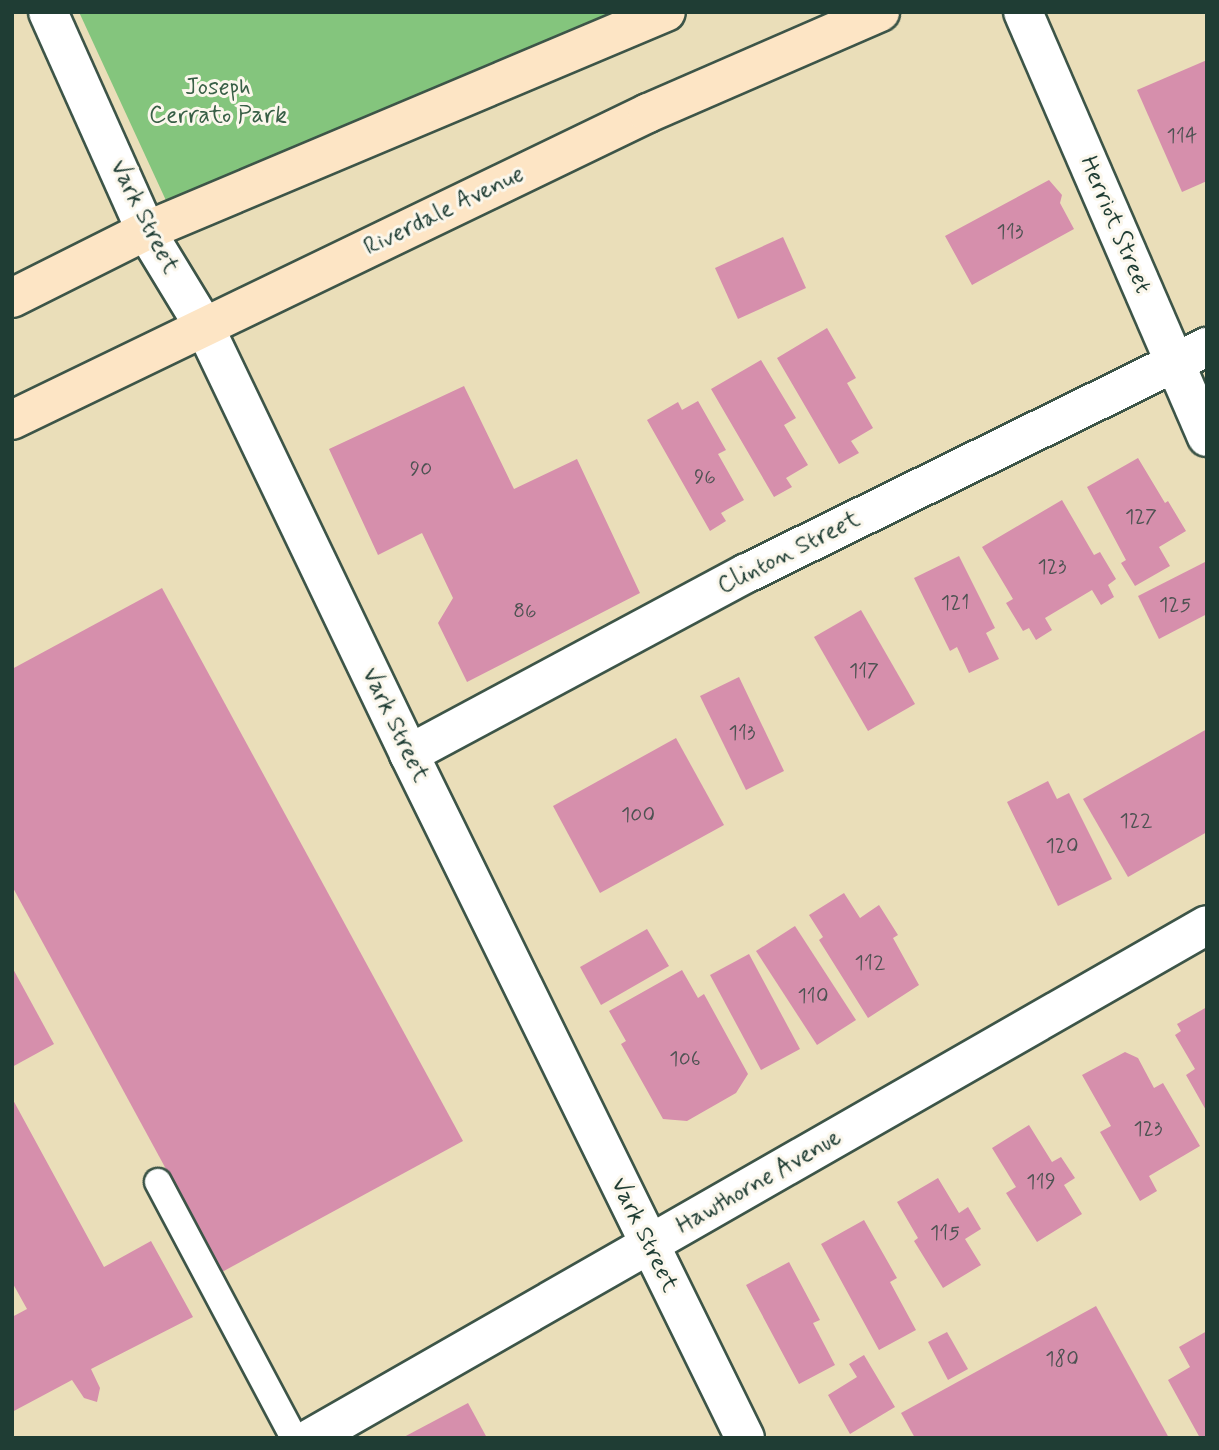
<!DOCTYPE html>
<style>
body{margin:0}
#map{position:relative;width:1219px;height:1450px;overflow:hidden;background:#eadeb9;font-family:Mynerve,sans-serif}
div>[style]{position:absolute}
.green>*{inset:0;background:#84c57d}
.building>*{inset:0;background:#d68fac}
.roads{filter:drop-shadow(2px 0 #3d5548) drop-shadow(-2px 0 #3d5548) drop-shadow(0 2px #3d5548) drop-shadow(0 -2px #3d5548)}
.service>*{height:26px;margin:-13px;padding:0 13px;transform-origin:13px;border-radius:13px;background:#fff}
.minor>*{height:38px;margin:-19px;padding:0 19px;transform-origin:19px;border-radius:19px;background:#fff}
.tertiary>*{height:38px;margin:-19px;padding:0 19px;transform-origin:19px;border-radius:19px;background:#fff}
.secondary>*{height:38px;margin:-19px;padding:0 19px;transform-origin:19px;border-radius:19px;background:#fde5c5}
span{translate:-50% -50%;white-space:nowrap;text-align:center;line-height:1.15;-webkit-text-stroke:6px #fbf7ec;paint-order:stroke}
.number-label{font-size:21px;color:#4d5252}
.number-label span{-webkit-text-stroke-width:0}
.park-label{font-size:24px;color:#385f46}
.street-label{font-size:24px;color:#1f3d34}
.frame{position:absolute;inset:0;border:14px solid #1f3d34;pointer-events:none}
</style>
<div id="map">
<div class="green">
<div style="clip-path:polygon(79px 12px,624px 12px,175px 220px)"></div>
</div>
<div class="building">
<div style="clip-path:polygon(1207px 60px,1207px 181px,1182px 192px,1137px 90px)"></div>
<div style="clip-path:polygon(1049px 180px,1062px 195px,1060px 203px,1074px 229px,972px 285px,945px 236px)"></div>
<div style="clip-path:polygon(783px 237px,806px 288px,738px 319px,715px 268px)"></div>
<div style="clip-path:polygon(827px 328px,856px 378px,847px 383px,873px 428px,851px 441px,859px 453px,839px 464px,777px 358px)"></div>
<div style="clip-path:polygon(761px 360px,796px 418px,784px 425px,808px 465px,786px 478px,792px 487px,774px 497px,711px 389px)"></div>
<div style="clip-path:polygon(464px 386px,514px 489px,577px 459px,640px 593px,467px 682px,438px 623px,453px 598px,422px 533px,378px 555px,329px 449px)"></div>
<div style="clip-path:polygon(698px 401px,726px 450px,718px 454px,744px 500px,721px 513px,726px 521px,710px 531px,647px 420px,678px 402px,682px 410px)"></div>
<div style="clip-path:polygon(1138px 458px,1165px 503px,1168px 501px,1186px 531px,1159px 547px,1170px 566px,1135px 586px,1121px 563px,1126px 560px,1087px 487px)"></div>
<div style="clip-path:polygon(1062px 500px,1094px 555px,1100px 552px,1116px 579px,1108px 585px,1114px 597px,1101px 605px,1092px 590px,1045px 618px,1052px 630px,1036px 640px,1029px 628px,1023px 631px,1006px 603px,1013px 599px,982px 547px)"></div>
<div style="clip-path:polygon(959px 556px,995px 628px,986px 633px,999px 659px,969px 673px,957px 647px,950px 651px,914px 578px)"></div>
<div style="clip-path:polygon(1207px 561px,1207px 614px,1159px 639px,1138px 596px)"></div>
<div style="clip-path:polygon(162px 588px,463px 1141px,222px 1272px,12px 886px,12px 669px)"></div>
<div style="clip-path:polygon(861px 610px,915px 704px,868px 731px,814px 637px)"></div>
<div style="clip-path:polygon(739px 677px,784px 771px,746px 790px,700px 696px)"></div>
<div style="clip-path:polygon(1207px 729px,1207px 832px,1128px 877px,1083px 799px)"></div>
<div style="clip-path:polygon(676px 738px,724px 825px,600px 893px,553px 806px)"></div>
<div style="clip-path:polygon(1048px 781px,1057px 799px,1069px 793px,1112px 879px,1058px 906px,1007px 802px)"></div>
<div style="clip-path:polygon(844px 893px,860px 918px,879px 905px,898px 935px,893px 938px,919px 985px,868px 1018px,819px 940px,823px 937px,809px 915px)"></div>
<div style="clip-path:polygon(795px 926px,856px 1020px,817px 1045px,756px 951px)"></div>
<div style="clip-path:polygon(647px 929px,669px 966px,601px 1005px,580px 967px)"></div>
<div style="clip-path:polygon(749px 954px,800px 1049px,761px 1070px,710px 975px)"></div>
<div style="clip-path:polygon(12px 967px,54px 1044px,12px 1067px)"></div>
<div style="clip-path:polygon(682px 970px,698px 998px,704px 994px,748px 1074px,736px 1093px,687px 1121px,663px 1119px,621px 1044px,626px 1041px,609px 1011px)"></div>
<div style="clip-path:polygon(1207px 1007px,1207px 1112px,1186px 1075px,1195px 1069px,1175px 1035px,1181px 1031px,1177px 1024px)"></div>
<div style="clip-path:polygon(1125px 1052px,1138px 1058px,1154px 1088px,1163px 1083px,1200px 1146px,1149px 1176px,1157px 1191px,1140px 1201px,1100px 1132px,1111px 1126px,1082px 1075px)"></div>
<div style="clip-path:polygon(12px 1098px,104px 1267px,151px 1241px,193px 1317px,91px 1369px,100px 1388px,97px 1402px,84px 1398px,72px 1380px,12px 1412px,12px 1317px,27px 1309px,12px 1282px)"></div>
<div style="clip-path:polygon(1029px 1125px,1052px 1162px,1061px 1157px,1075px 1178px,1064px 1185px,1082px 1214px,1037px 1242px,1006px 1193px,1016px 1187px,992px 1148px)"></div>
<div style="clip-path:polygon(938px 1178px,959px 1213px,968px 1207px,981px 1229px,965px 1239px,981px 1265px,943px 1288px,914px 1241px,918px 1238px,897px 1202px)"></div>
<div style="clip-path:polygon(864px 1220px,897px 1278px,890px 1282px,916px 1330px,879px 1350px,821px 1244px)"></div>
<div style="clip-path:polygon(789px 1262px,820px 1320px,813px 1323px,835px 1365px,799px 1384px,746px 1285px)"></div>
<div style="clip-path:polygon(1096px 1306px,1169px 1438px,915px 1438px,901px 1413px)"></div>
<div style="clip-path:polygon(1207px 1331px,1207px 1438px,1200px 1438px,1168px 1380px,1190px 1367px,1179px 1347px)"></div>
<div style="clip-path:polygon(947px 1332px,968px 1369px,948px 1380px,928px 1342px)"></div>
<div style="clip-path:polygon(864px 1355px,895px 1407px,850px 1434px,828px 1395px,857px 1377px,849px 1364px)"></div>
<div style="clip-path:polygon(468px 1403px,487px 1438px,402px 1438px)"></div>
</div>
<div class="roads">
<div class="service">
<div style="left:158px;top:1182px;width:290px;rotate:62deg"></div>
</div>
<div class="minor">
<div style="left:1023px;top:12px;width:463px;rotate:66.6deg"></div>
<div style="left:409px;top:754px;width:383px;rotate:-28.2deg"></div>
<div style="left:747px;top:573px;width:513px;rotate:-26.17deg"></div>
</div>
<div class="tertiary">
<div style="left:48px;top:12px;width:240px;rotate:65.9deg"></div>
<div style="left:146px;top:231px;width:114px;rotate:58.7deg"></div>
<div style="left:205px;top:328px;width:472px;rotate:64.4deg"></div>
<div style="left:409px;top:754px;width:762px;rotate:63.84deg"></div>
<div style="left:311px;top:1438px;width:1032px;rotate:-29.79deg"></div>
</div>
<div class="secondary">
<div style="left:12px;top:298px;width:150px;rotate:-26.6deg"></div>
<div style="left:146px;top:231px;width:564px;rotate:-22.84deg"></div>
<div style="left:12px;top:420px;width:706px;rotate:-25.77deg"></div>
<div style="left:648px;top:113px;width:253px;rotate:-23.5deg"></div>
</div>
</div>
<div class="number-label">
<span style="left:1182px;top:136px">114</span>
<span style="left:1010px;top:232px">113</span>
<span style="left:421px;top:469px">90</span>
<span style="left:705px;top:477px">96</span>
<span style="left:1141px;top:517px">127</span>
<span style="left:1052px;top:567px">123</span>
<span style="left:955px;top:603px">121</span>
<span style="left:1175px;top:605px">125</span>
<span style="left:525px;top:611px">86</span>
<span style="left:864px;top:671px">117</span>
<span style="left:742px;top:733px">113</span>
<span style="left:638px;top:815px">100</span>
<span style="left:1136px;top:821px">122</span>
<span style="left:1062px;top:846px">120</span>
<span style="left:870px;top:963px">112</span>
<span style="left:813px;top:996px">110</span>
<span style="left:685px;top:1059px">106</span>
<span style="left:1148px;top:1129px">123</span>
<span style="left:1041px;top:1182px">119</span>
<span style="left:945px;top:1233px">115</span>
<span style="left:1062px;top:1359px">180</span>
</div>
<div class="park-label">
<span style="left:218px;top:102px">Joseph<br>Cerrato Park</span>
</div>
<div class="street-label">
<span style="left:444px;top:211px;rotate:-26deg">Riverdale Avenue</span>
<span style="left:144px;top:217px;rotate:63deg">Vark Street</span>
<span style="left:1115px;top:225px;rotate:67deg">Herriot Street</span>
<span style="left:789px;top:553px;rotate:-27deg">Clinton Street</span>
<span style="left:395px;top:725px;rotate:64deg">Vark Street</span>
<span style="left:759px;top:1182px;rotate:-30deg">Hawthorne Avenue</span>
<span style="left:644px;top:1235px;rotate:64deg">Vark Street</span>
</div>
<div class="frame"></div>
</div>
